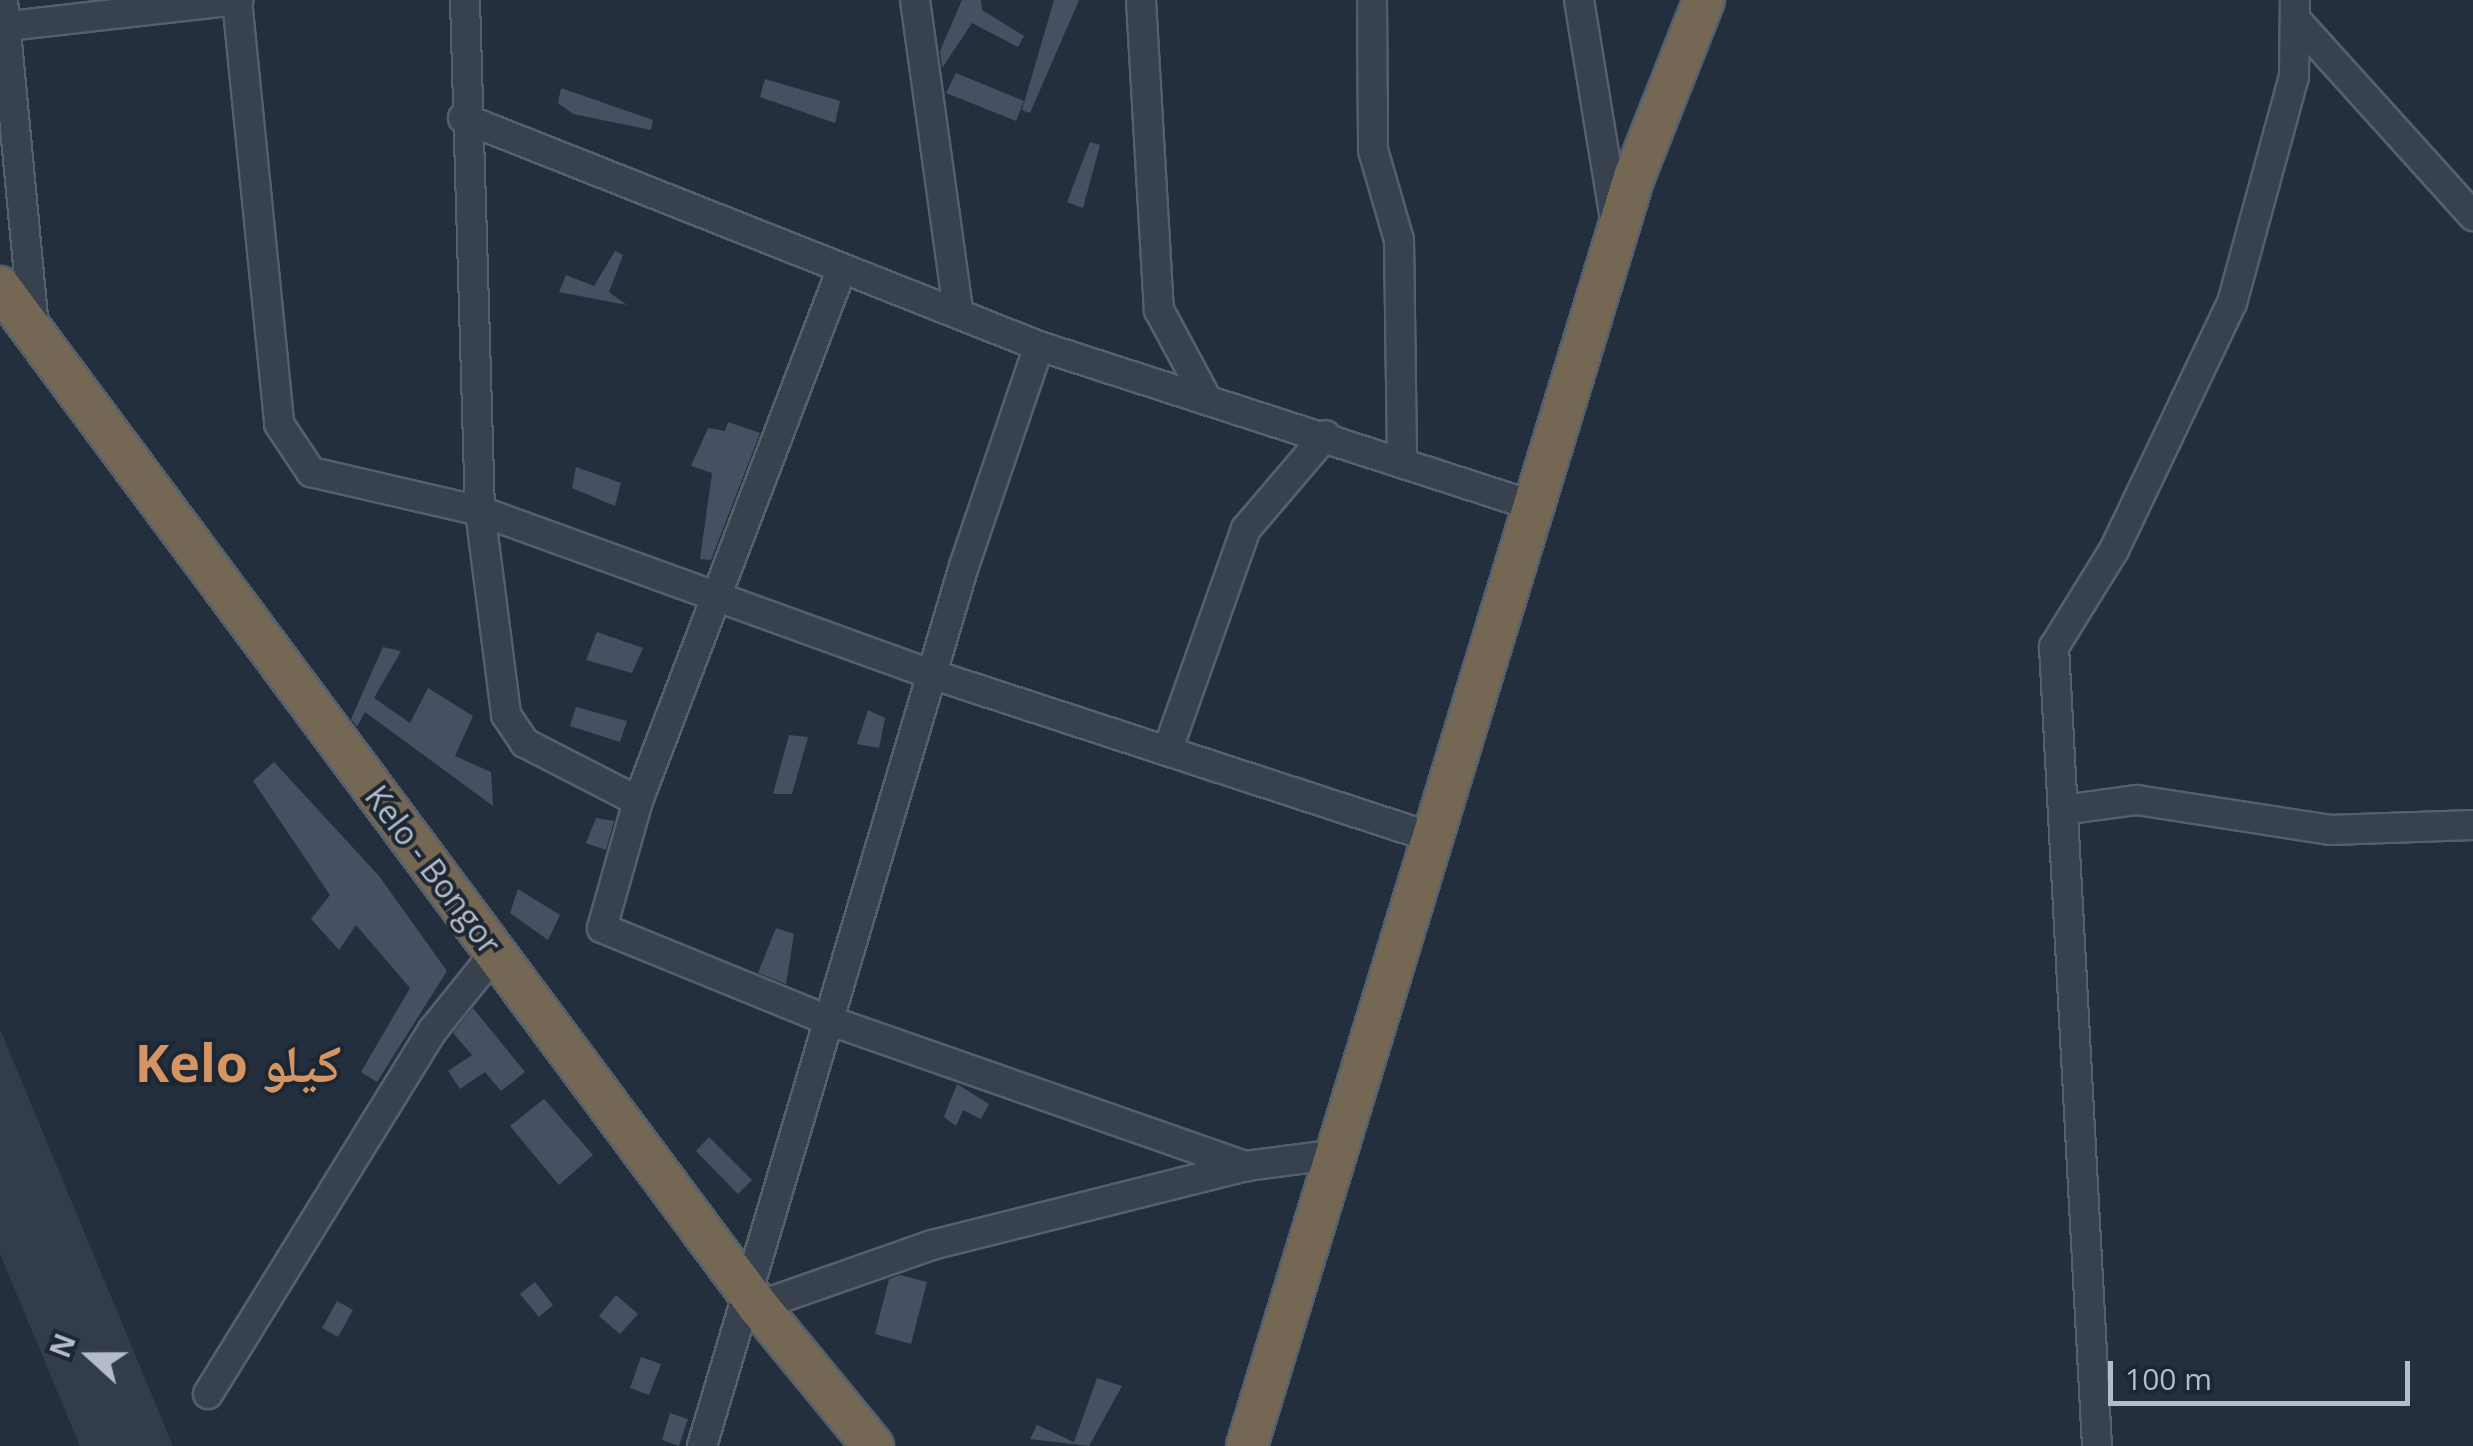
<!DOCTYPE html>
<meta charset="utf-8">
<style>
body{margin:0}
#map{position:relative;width:2473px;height:1446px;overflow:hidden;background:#242f3e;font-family:"Open Sans","Noto Naskh Arabic",sans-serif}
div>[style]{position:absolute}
.airport>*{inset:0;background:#323c4b}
.building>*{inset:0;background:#455162}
.roads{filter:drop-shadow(2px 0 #565f6c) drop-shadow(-2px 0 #565f6c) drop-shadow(0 2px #565f6c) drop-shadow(0 -2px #565f6c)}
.minor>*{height:28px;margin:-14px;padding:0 14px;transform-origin:14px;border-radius:14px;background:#38414e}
.highway>*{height:40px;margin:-20px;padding:0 20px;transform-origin:20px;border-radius:20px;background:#746855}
span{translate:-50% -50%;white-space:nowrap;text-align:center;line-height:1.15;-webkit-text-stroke:8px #1d2633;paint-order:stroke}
.street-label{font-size:32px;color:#b4bcc9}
.town-label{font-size:52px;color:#d59563;font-weight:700}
.north{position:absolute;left:40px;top:1306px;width:100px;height:100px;-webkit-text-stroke:8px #1d2633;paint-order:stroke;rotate:291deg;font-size:28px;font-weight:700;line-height:40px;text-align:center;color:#b4bcc9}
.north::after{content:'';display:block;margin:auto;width:35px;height:45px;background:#b4bcc9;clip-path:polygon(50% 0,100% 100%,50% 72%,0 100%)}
.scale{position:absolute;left:2108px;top:1361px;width:302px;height:45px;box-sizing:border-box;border:5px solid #b4bcc9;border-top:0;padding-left:12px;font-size:30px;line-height:35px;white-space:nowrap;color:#b4bcc9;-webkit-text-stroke:8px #1d2633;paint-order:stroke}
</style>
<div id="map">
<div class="airport">
<div style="clip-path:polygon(0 1029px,173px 1446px,80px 1446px,0 1254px)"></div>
</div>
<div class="building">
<div style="clip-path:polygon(962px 0,981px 0,982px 10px,1024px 36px,1018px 47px,972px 23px,942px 68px,940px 51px)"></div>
<div style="clip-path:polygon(1054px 0,1079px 0,1030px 113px,1022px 110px)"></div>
<div style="clip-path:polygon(956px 73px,1024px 101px,1016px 121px,946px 93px)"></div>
<div style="clip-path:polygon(765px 79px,840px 101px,835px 123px,760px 97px)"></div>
<div style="clip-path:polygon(561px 88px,653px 120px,651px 130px,573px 114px,558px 103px)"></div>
<div style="clip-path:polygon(1090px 142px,1100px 145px,1083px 208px,1067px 202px)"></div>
<div style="clip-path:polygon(615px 251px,623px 255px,609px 292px,627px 305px,559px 292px,566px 275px,594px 286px)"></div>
<div style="clip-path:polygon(728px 422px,760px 433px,711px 560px,700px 559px,712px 473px,691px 466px,708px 428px,725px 431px)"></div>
<div style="clip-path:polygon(576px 467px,621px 483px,615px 506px,572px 488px)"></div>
<div style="clip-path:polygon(597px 632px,643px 648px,632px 673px,586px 660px)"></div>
<div style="clip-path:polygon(383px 647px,401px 651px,374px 698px,410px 723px,428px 688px,473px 716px,455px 756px,491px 772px,493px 806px,365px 712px,357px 727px,351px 719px)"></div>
<div style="clip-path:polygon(576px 707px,627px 721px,620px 742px,570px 726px)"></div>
<div style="clip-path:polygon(868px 710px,885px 718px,879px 748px,857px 744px)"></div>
<div style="clip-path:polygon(789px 735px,808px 737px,792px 794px,773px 794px)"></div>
<div style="clip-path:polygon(274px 762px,379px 876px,447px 971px,377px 1082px,361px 1072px,410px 988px,356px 925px,339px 950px,311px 919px,330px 895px,253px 781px)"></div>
<div style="clip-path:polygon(596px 818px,614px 821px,606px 850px,586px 843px)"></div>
<div style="clip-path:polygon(518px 889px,560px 915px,548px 940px,510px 913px)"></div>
<div style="clip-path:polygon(776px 928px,794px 934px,786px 984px,758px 973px)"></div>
<div style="clip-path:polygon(473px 1008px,525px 1072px,501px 1091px,485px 1072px,460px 1089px,448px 1071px,472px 1055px,453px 1033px)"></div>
<div style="clip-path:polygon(957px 1084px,989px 1104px,981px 1119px,963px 1110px,956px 1126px,944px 1117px)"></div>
<div style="clip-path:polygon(544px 1099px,593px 1155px,559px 1185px,510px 1126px)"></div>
<div style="clip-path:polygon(709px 1137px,752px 1180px,738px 1194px,696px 1151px)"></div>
<div style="clip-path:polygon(900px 1275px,927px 1282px,911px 1344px,875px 1334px,889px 1279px)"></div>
<div style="clip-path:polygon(535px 1282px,553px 1305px,539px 1317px,520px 1294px)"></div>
<div style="clip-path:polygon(616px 1295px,638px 1314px,620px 1334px,599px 1316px)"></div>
<div style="clip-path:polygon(337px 1301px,353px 1310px,338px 1337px,322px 1328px)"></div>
<div style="clip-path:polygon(641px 1357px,661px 1364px,649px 1395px,630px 1388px)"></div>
<div style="clip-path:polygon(1097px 1378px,1122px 1386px,1089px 1446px,1030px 1439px,1037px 1425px,1074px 1442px)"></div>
<div style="clip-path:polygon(670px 1413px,688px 1419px,679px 1446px,662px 1440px)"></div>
</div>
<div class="roads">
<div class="minor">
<div style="left:3px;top:0;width:331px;rotate:84.6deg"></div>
<div style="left:237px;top:0;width:426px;rotate:84.3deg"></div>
<div style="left:279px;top:424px;width:58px;rotate:56.3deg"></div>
<div style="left:311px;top:472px;width:173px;rotate:13deg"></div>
<div style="left:480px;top:511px;width:483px;rotate:19.9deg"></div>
<div style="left:934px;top:675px;width:526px;rotate:18.06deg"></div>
<div style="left:465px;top:0;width:511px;rotate:88.32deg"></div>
<div style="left:480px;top:511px;width:206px;rotate:82.7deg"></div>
<div style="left:506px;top:715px;width:34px;rotate:56deg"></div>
<div style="left:525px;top:743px;width:127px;rotate:27.2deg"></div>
<div style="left:915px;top:0;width:313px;rotate:82.1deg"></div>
<div style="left:1141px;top:0;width:311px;rotate:86.7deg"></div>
<div style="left:1159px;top:310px;width:95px;rotate:61.8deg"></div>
<div style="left:1372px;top:0;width:150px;rotate:89.6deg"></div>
<div style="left:1373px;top:150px;width:94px;rotate:73.9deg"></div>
<div style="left:1399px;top:240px;width:221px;rotate:89.2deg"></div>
<div style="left:1579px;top:0;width:230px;rotate:80.7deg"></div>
<div style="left:2297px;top:21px;width:263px;rotate:47.9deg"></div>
<div style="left:0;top:27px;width:240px;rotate:-6.5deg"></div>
<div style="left:463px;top:118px;width:619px;rotate:21.6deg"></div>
<div style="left:1039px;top:346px;width:520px;rotate:17.91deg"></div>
<div style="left:841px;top:271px;width:568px;rotate:110.96deg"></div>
<div style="left:638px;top:801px;width:132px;rotate:105.8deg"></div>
<div style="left:602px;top:928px;width:244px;rotate:22.2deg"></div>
<div style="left:828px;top:1020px;width:443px;rotate:19.3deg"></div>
<div style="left:1168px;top:749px;width:233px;rotate:-70.5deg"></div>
<div style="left:1246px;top:529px;width:123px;rotate:-49.6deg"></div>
<div style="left:2070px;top:809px;width:68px;rotate:-7.7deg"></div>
<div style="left:2137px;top:800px;width:195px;rotate:8.8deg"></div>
<div style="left:2330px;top:830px;width:143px;rotate:-2deg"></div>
<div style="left:758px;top:1306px;width:184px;rotate:-19.3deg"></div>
<div style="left:932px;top:1245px;width:324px;rotate:-14.1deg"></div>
<div style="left:1246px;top:1166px;width:94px;rotate:-7.4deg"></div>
<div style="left:208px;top:1394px;width:428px;rotate:-58.3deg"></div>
<div style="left:433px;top:1030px;width:99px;rotate:-51.2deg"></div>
<div style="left:702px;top:1446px;width:918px;rotate:-73.42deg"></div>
<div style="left:964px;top:566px;width:232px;rotate:-71.2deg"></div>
<div style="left:2097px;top:1446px;width:800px;rotate:-93.08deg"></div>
<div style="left:2054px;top:647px;width:114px;rotate:-58.3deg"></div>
<div style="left:2114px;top:550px;width:274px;rotate:-64.5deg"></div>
<div style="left:2232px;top:303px;width:234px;rotate:-74.7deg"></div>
<div style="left:2294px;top:77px;width:77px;rotate:-89.3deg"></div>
</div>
<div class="highway">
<div style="left:0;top:287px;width:1270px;rotate:53.36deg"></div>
<div style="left:758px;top:1306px;width:181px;rotate:50.6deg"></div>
<div style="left:1247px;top:1446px;width:1327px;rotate:-73.04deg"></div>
<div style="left:1634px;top:177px;width:190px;rotate:-68.4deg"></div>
</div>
</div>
<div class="street-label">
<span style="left:433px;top:870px;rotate:53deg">Kelo - Bongor</span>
</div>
<div class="town-label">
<span style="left:238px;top:1062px">Kelo كيلو</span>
</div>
<div class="north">N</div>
<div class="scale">100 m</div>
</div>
